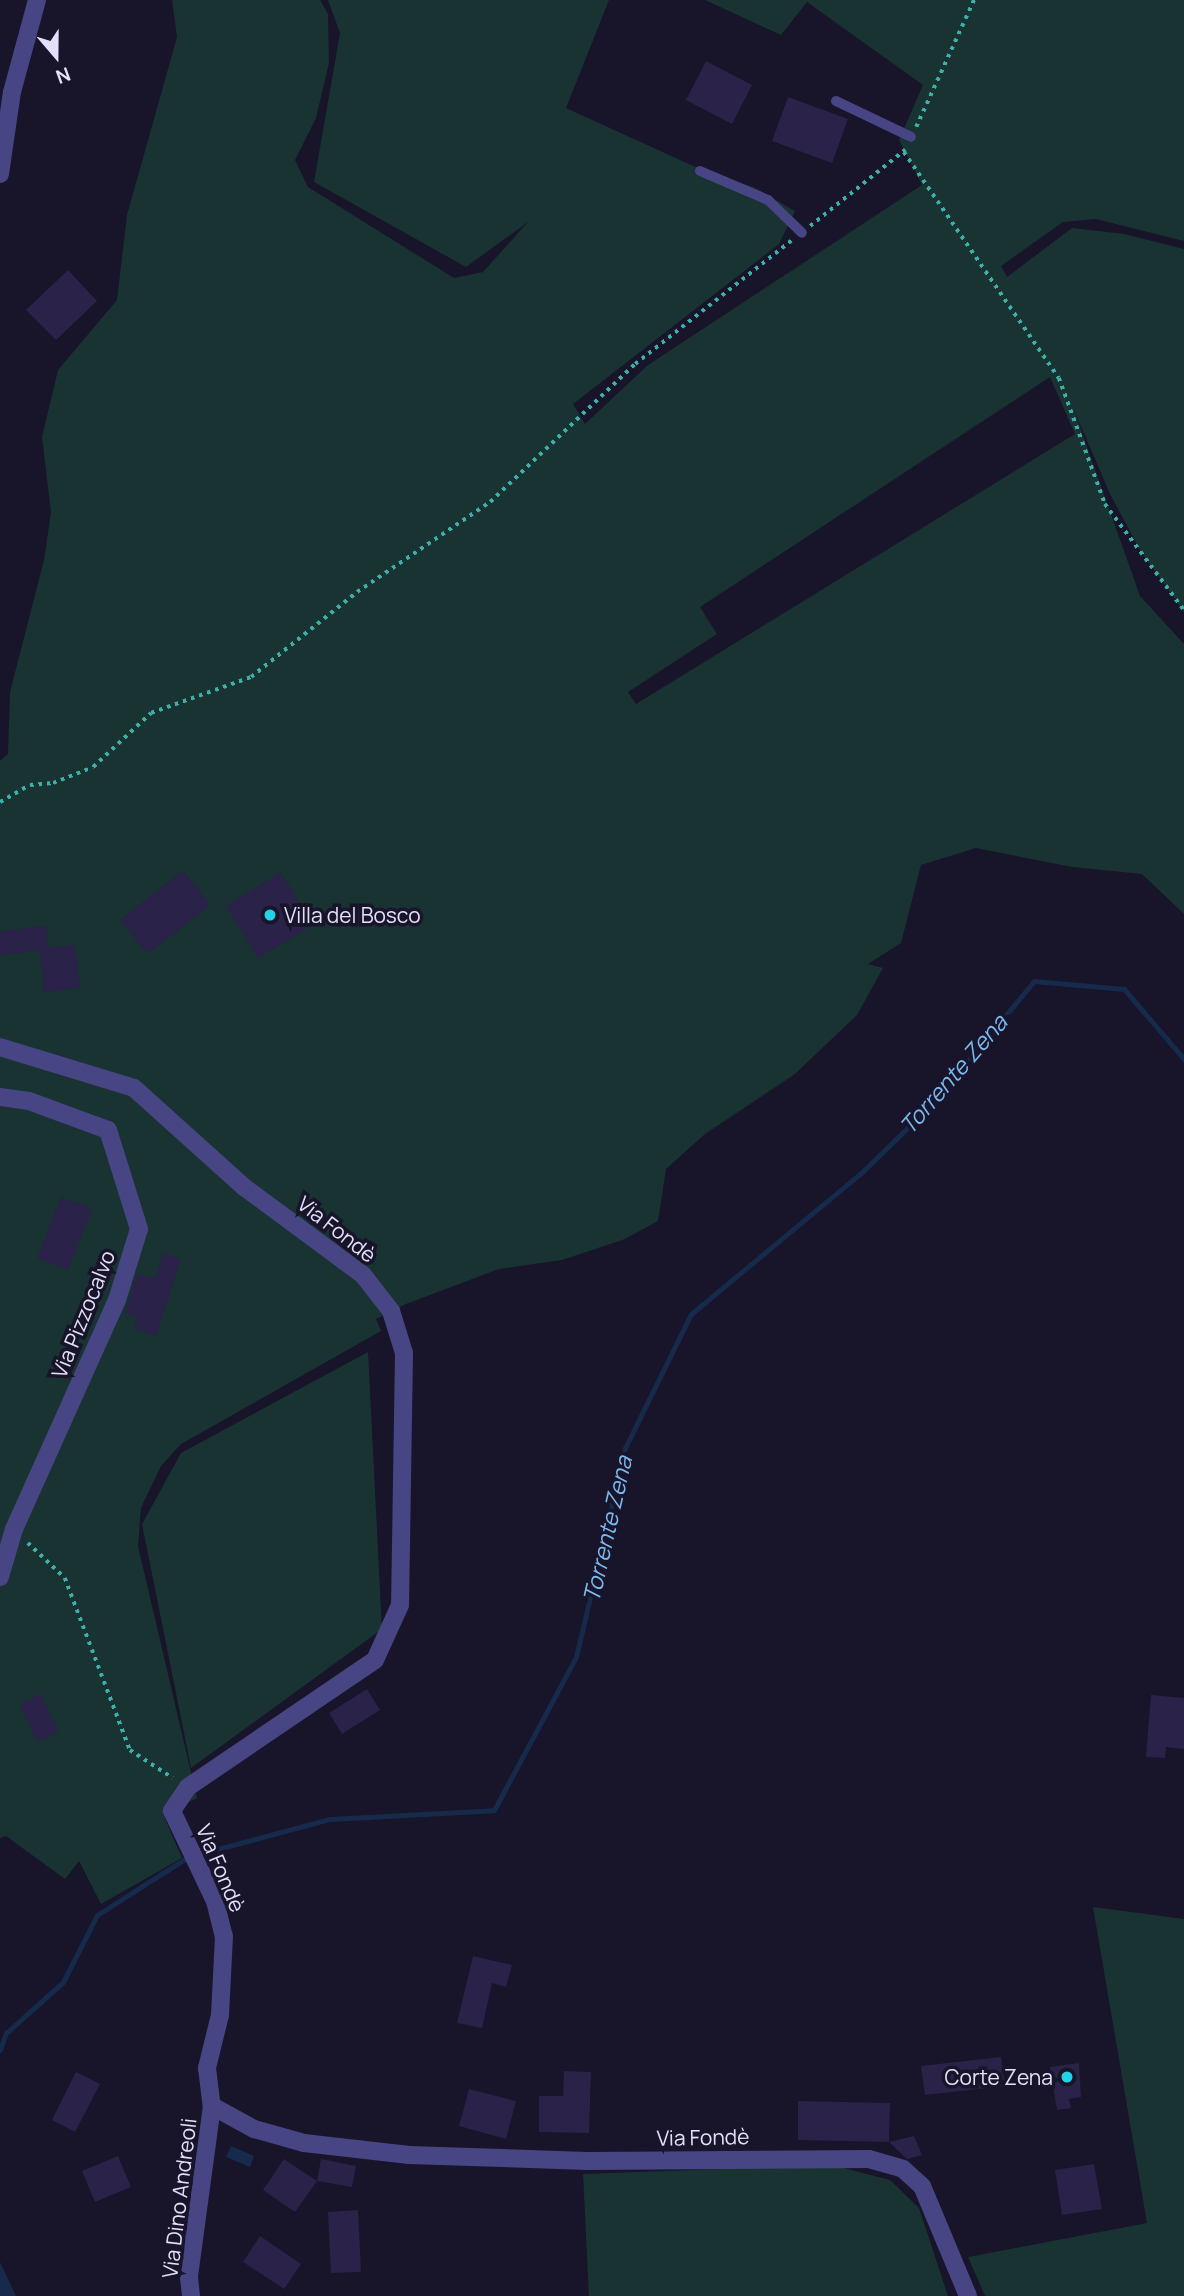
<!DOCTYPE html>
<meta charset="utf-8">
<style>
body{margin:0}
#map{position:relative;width:1184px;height:2296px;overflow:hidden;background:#181429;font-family:Manrope,sans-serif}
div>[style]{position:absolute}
.green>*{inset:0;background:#183332}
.water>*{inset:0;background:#162a4c}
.stream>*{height:5px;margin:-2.5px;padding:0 2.5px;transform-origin:2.5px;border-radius:2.5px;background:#162a4c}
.building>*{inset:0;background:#2a2248}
.path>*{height:3.5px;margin-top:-1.75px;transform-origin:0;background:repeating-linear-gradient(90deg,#3fb0a9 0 3.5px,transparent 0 8.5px)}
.service>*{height:10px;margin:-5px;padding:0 5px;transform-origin:5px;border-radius:5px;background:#474583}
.minor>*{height:18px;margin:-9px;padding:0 9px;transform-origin:9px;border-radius:9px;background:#474583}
.dots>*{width:19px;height:19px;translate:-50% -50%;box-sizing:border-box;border:4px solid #181429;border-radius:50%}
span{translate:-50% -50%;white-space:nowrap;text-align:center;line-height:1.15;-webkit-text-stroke:7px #181429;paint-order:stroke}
.poi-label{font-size:21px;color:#e3e0fb}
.left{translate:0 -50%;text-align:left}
.right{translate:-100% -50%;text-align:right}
.street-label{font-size:21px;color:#e3e0fb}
.water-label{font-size:23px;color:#7ab9f0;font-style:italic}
.north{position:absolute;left:21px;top:21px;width:70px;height:70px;-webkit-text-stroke:5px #181429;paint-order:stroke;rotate:160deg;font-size:19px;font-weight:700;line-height:28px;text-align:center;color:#e3e0fb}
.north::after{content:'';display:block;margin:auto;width:24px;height:32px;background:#e3e0fb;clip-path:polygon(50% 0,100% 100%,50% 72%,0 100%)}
</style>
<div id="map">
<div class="green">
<div style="clip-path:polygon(evenodd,172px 0,320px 0,328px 14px,329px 63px,316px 118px,295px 160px,308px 187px,454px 278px,483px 272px,528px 222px,466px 267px,314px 182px,340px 33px,328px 0,609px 0,566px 108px,713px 175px,753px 187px,795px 211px,779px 244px,573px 404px,585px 424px,648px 365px,922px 185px,899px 140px,923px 85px,807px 2px,781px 35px,705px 0,1184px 0,1184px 241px,1096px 219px,1063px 222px,1001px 266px,1007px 277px,1072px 228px,1124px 234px,1184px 249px,1184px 612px,1140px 550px,1110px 494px,1074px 410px,1140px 596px,1184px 644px,1184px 914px,1142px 874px,1072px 867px,976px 848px,921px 865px,901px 943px,868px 964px,883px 968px,857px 1015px,795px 1074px,705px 1134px,666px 1169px,658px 1221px,625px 1239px,562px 1260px,499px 1269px,406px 1304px,376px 1319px,381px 1331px,181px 1444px,161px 1466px,141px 1508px,138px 1546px,197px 1798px,163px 1814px,182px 1858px,101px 1904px,79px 1861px,65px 1879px,6px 1836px,0 1838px,0 761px,8px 754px,10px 692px,44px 560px,51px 512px,42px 437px,58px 370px,117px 300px,127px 215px,177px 37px,172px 0,1050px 377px,1075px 434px,636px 704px,628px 692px,717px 634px,700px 607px,1050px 377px)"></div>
<div style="clip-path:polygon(368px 1352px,382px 1629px,191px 1768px,142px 1524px,181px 1453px)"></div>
<div style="clip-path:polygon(1093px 1907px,1184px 1919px,1184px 2296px,985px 2296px,968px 2257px,1147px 2223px)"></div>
<div style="clip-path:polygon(832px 2165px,890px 2180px,919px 2208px,948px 2296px,589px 2296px,583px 2174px)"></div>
</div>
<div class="water">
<div style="clip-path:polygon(231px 2146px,254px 2156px,250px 2167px,226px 2157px)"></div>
<div style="clip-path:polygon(0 2262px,16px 2296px,0 2296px)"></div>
</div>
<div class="stream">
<div style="left:0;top:2050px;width:18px;rotate:-71deg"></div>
<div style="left:6px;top:2033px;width:76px;rotate:-41.8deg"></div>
<div style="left:63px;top:1982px;width:75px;rotate:-63.1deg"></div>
<div style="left:97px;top:1915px;width:108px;rotate:-32.5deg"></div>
<div style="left:188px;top:1857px;width:147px;rotate:-15deg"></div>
<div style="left:330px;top:1819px;width:164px;rotate:-3.1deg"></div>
<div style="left:494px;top:1810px;width:174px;rotate:-61.8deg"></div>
<div style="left:576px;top:1657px;width:215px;rotate:-76.8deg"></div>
<div style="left:625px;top:1448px;width:149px;rotate:-63.8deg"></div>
<div style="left:691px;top:1314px;width:221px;rotate:-39.7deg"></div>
<div style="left:861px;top:1173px;width:99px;rotate:-44.2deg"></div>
<div style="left:932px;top:1104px;width:160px;rotate:-50.3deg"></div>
<div style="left:1034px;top:981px;width:90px;rotate:5.1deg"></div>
<div style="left:1124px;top:989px;width:92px;rotate:49.4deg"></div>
</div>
<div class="building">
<div style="clip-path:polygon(706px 61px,752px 85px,732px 124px,686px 100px)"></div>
<div style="clip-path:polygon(788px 97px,848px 119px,832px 163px,772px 141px)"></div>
<div style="clip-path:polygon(68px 270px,97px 301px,56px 340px,26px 310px)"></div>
<div style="clip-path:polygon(183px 870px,210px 905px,148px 954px,120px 920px)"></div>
<div style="clip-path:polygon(281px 872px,313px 925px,258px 958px,226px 906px)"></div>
<div style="clip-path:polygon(46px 926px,48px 948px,75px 945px,80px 988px,44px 992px,40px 951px,0 955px,0 931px)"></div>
<div style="clip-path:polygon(61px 1197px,92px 1209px,68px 1270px,37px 1258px)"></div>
<div style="clip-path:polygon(163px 1253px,181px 1259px,156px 1336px,133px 1328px,137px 1317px,124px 1313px,138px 1273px,155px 1278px)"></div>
<div style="clip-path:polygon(367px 1689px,380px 1710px,342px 1734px,329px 1713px)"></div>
<div style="clip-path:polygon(41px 1694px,58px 1732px,37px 1742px,20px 1704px)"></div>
<div style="clip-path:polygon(1151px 1695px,1184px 1698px,1184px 1749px,1166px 1747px,1165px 1758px,1146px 1757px)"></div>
<div style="clip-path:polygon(473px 1956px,512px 1965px,506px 1987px,492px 1983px,482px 2028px,457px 2023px)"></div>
<div style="clip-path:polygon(1001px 2057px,1005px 2086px,925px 2095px,921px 2066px)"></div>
<div style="clip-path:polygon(1079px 2063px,1081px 2097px,1069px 2099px,1071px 2108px,1057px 2110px,1050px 2067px)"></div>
<div style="clip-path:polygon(564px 2071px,591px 2072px,589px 2133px,539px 2132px,539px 2096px,563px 2096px)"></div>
<div style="clip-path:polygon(76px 2072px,100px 2084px,75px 2132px,52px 2120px)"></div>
<div style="clip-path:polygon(469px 2089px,516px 2101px,506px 2139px,459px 2126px)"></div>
<div style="clip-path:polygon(798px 2101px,890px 2103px,889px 2142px,798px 2140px)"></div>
<div style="clip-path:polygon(914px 2136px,922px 2155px,907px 2159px,889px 2142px)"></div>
<div style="clip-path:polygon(118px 2156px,131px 2187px,95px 2202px,82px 2171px)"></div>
<div style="clip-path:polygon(284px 2159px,317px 2181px,295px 2212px,263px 2190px)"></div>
<div style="clip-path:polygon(321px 2159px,356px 2166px,352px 2187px,317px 2181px)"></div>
<div style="clip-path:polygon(1094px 2164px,1102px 2209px,1062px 2215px,1055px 2170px)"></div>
<div style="clip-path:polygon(358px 2210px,361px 2272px,331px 2273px,328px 2212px)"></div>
<div style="clip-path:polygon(260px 2236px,301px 2264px,284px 2289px,243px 2262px)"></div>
</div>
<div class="path">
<div style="left:916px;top:127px;width:140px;rotate:-65.5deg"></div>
<div style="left:904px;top:152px;width:274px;rotate:55.6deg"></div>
<div style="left:1059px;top:378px;width:134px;rotate:69.9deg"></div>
<div style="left:1105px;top:504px;width:132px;rotate:53.3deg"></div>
<div style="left:810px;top:226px;width:122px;rotate:-38.7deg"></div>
<div style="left:0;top:802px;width:34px;rotate:-30deg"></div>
<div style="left:30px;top:785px;width:23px;rotate:-5deg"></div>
<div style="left:53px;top:783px;width:43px;rotate:-21.8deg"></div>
<div style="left:93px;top:767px;width:79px;rotate:-43deg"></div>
<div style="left:151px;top:713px;width:106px;rotate:-19.8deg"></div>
<div style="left:251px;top:677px;width:136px;rotate:-38.7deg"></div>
<div style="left:357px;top:592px;width:161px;rotate:-34.1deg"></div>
<div style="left:490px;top:502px;width:200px;rotate:-43.6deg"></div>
<div style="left:635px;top:364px;width:199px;rotate:-38.3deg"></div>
<div style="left:28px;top:1543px;width:51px;rotate:43.4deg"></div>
<div style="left:65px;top:1578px;width:184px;rotate:69.3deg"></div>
<div style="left:130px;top:1750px;width:51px;rotate:33.1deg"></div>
</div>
<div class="service">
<div style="left:836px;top:101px;width:83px;rotate:25.6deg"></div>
<div style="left:700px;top:171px;width:74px;rotate:23.1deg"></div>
<div style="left:768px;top:200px;width:47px;rotate:44.1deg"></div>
</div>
<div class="minor">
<div style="left:0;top:174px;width:83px;rotate:-81.7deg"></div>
<div style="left:12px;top:92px;width:95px;rotate:-74.8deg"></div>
<div style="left:0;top:1047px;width:140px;rotate:17deg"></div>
<div style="left:134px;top:1088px;width:148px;rotate:42deg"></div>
<div style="left:244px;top:1187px;width:148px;rotate:36.5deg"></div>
<div style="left:363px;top:1275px;width:46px;rotate:52.1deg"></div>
<div style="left:391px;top:1311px;width:44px;rotate:72.8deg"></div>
<div style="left:404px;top:1353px;width:252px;rotate:90.9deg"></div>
<div style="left:400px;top:1605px;width:60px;rotate:114.4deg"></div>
<div style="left:375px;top:1660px;width:226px;rotate:145.8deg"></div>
<div style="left:188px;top:1787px;width:29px;rotate:124deg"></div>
<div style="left:172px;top:1811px;width:100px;rotate:64.5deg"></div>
<div style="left:215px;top:1901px;width:36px;rotate:76deg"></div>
<div style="left:224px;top:1936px;width:79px;rotate:92.9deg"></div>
<div style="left:220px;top:2015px;width:55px;rotate:103.8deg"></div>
<div style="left:207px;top:2068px;width:38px;rotate:83deg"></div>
<div style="left:212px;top:2106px;width:173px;rotate:97.7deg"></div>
<div style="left:189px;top:2277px;width:19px;rotate:84deg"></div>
<div style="left:0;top:1097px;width:29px;rotate:8deg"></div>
<div style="left:29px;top:1101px;width:84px;rotate:20.2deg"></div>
<div style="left:108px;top:1130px;width:104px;rotate:72.6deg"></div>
<div style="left:139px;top:1229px;width:74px;rotate:107.2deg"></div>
<div style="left:117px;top:1300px;width:251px;rotate:114.2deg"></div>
<div style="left:14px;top:1529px;width:50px;rotate:106.3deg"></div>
<div style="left:212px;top:2106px;width:48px;rotate:28.7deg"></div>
<div style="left:254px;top:2129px;width:52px;rotate:15.6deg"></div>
<div style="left:304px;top:2143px;width:106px;rotate:6.5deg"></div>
<div style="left:409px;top:2155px;width:178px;rotate:1.9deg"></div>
<div style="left:587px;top:2161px;width:282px;rotate:-0.4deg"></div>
<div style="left:869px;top:2159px;width:35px;rotate:16deg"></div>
<div style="left:903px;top:2169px;width:25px;rotate:42deg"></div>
<div style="left:922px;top:2186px;width:119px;rotate:67.3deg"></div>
</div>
<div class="dots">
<div style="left:270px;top:915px;background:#22d2e6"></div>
<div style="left:1067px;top:2077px;background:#22d2e6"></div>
</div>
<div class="poi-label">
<span class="left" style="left:284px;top:915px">Villa del Bosco</span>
<span class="right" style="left:1053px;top:2077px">Corte Zena</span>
</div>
<div class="street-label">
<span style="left:337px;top:1229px;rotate:38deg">Via Fondè</span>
<span style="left:83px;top:1314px;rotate:-68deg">Via Pizzocalvo</span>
<span style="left:221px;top:1868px;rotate:67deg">Via Fondè</span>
<span style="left:703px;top:2137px;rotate:-1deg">Via Fondè</span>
<span style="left:179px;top:2198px;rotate:-83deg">Via Dino Andreoli</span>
</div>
<div class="water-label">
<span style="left:953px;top:1074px;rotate:-49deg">Torrente Zena</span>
<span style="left:607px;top:1529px;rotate:-77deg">Torrente Zena</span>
</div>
<div class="north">N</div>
</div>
